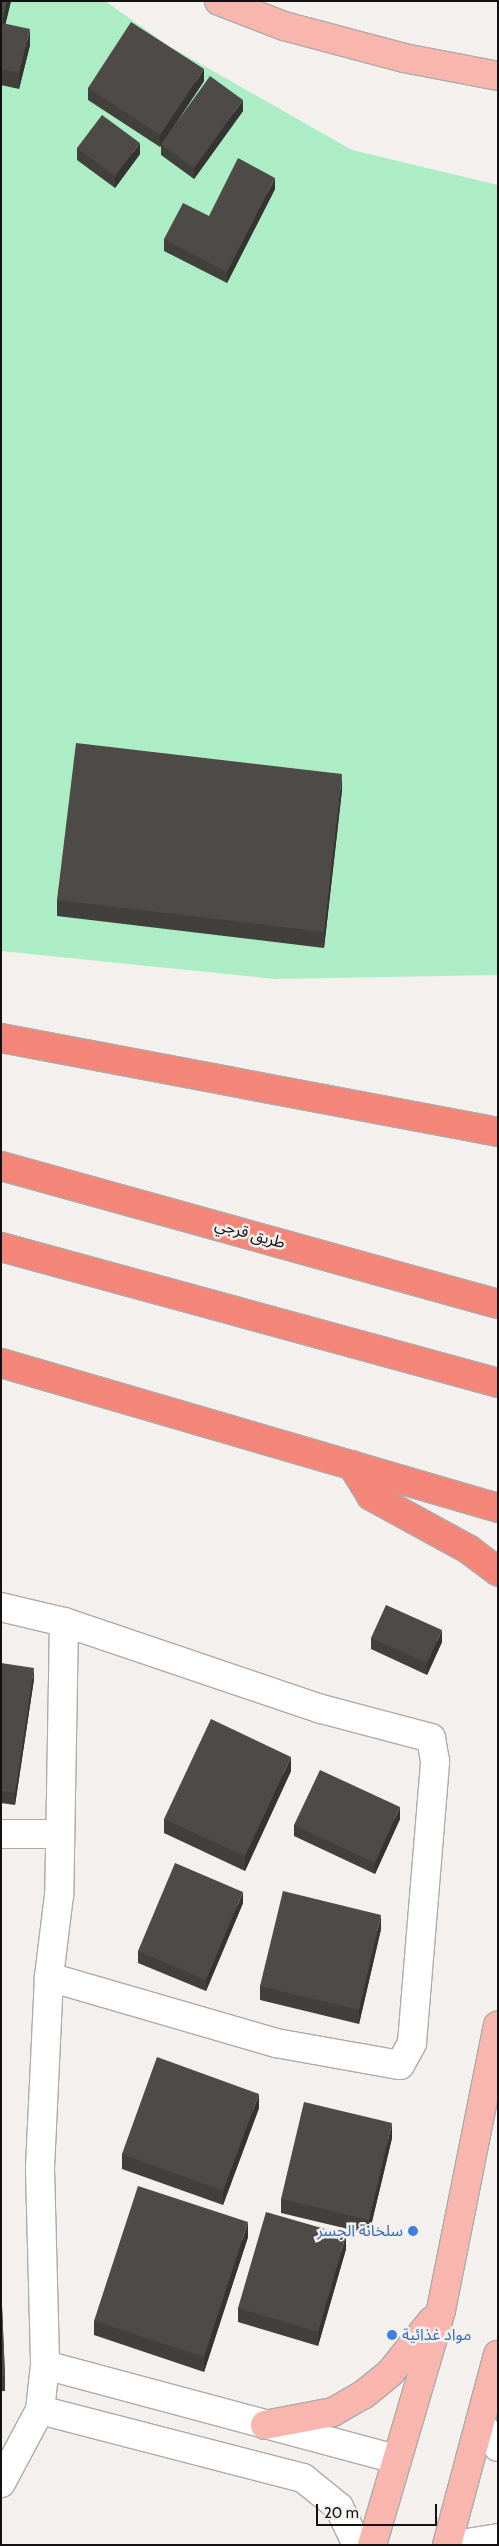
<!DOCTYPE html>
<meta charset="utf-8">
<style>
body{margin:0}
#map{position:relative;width:499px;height:2546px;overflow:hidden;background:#f4f0ed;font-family:Cabin,"Noto Sans Arabic",sans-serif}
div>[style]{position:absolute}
.green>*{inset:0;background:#adedc6}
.roads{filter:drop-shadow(1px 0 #aeaba8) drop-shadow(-1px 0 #aeaba8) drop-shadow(0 1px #aeaba8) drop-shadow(0 -1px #aeaba8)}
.minor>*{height:28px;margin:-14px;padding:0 14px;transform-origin:14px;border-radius:14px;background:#fff}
.major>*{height:28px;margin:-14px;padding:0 14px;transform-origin:14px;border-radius:14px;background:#f8b6af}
.highway>*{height:28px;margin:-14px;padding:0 14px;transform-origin:14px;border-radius:14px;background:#f38679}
.wall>*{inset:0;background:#42403d}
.shaded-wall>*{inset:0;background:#363432}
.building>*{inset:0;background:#4d4a47}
.dots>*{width:14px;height:14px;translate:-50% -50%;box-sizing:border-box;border:2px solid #f4f0ed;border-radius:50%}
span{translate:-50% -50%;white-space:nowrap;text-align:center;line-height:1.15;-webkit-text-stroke:5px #f4f0ed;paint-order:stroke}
.street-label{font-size:16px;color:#131111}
.shop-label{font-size:16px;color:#366cbe}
.right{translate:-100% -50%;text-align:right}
.left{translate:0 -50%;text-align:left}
.frame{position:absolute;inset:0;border:2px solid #131111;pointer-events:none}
.scale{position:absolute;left:316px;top:2504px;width:121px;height:22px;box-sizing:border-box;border:2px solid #131111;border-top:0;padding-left:6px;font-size:15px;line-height:18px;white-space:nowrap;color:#131111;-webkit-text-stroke:4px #f4f0ed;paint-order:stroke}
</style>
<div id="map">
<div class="green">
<div style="clip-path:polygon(1px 1px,105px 1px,169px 46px,352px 150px,498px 185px,498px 975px,275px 979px,1px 951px)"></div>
</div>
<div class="roads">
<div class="minor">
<div style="left:1px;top:1607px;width:65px;rotate:13.4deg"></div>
<div style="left:64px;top:1622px;width:273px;rotate:91deg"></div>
<div style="left:59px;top:1895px;width:83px;rotate:97deg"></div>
<div style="left:49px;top:1977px;width:192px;rotate:92.7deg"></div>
<div style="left:40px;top:2169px;width:196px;rotate:88.5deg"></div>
<div style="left:45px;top:2365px;width:45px;rotate:96.3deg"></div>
<div style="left:40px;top:2410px;width:83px;rotate:118.1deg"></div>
<div style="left:1px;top:1834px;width:58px"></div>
<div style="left:49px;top:1977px;width:236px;rotate:16.2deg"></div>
<div style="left:276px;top:2043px;width:126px;rotate:10.1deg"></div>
<div style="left:400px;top:2065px;width:25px;rotate:-61deg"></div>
<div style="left:412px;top:2043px;width:283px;rotate:-85.3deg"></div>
<div style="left:435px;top:1761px;width:23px;rotate:-100deg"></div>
<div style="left:431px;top:1738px;width:114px;rotate:-165.2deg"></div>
<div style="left:321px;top:1709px;width:271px;rotate:-161.3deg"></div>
<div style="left:45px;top:2365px;width:364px;rotate:15deg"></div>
<div style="left:40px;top:2410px;width:272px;rotate:14.5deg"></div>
<div style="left:303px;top:2478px;width:46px;rotate:38.9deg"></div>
<div style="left:339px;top:2507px;width:42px;rotate:64.7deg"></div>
<div style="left:480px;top:2423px;width:30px;rotate:53deg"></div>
<div style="left:455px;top:2545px;width:44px;rotate:-9.2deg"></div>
</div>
<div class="major">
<div style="left:219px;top:1px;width:70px;rotate:21deg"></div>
<div style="left:284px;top:26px;width:124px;rotate:14.9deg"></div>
<div style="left:404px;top:58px;width:96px;rotate:10.8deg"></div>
<div style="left:265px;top:2425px;width:69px;rotate:-10.8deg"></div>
<div style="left:333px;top:2412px;width:34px;rotate:-30deg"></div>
<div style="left:363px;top:2395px;width:35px;rotate:-39deg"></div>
<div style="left:390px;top:2373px;width:67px;rotate:-51.1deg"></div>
<div style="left:372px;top:2545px;width:245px;rotate:-73.6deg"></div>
<div style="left:441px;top:2310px;width:290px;rotate:-78.7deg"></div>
<div style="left:447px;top:2545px;width:197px;rotate:-75deg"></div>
</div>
<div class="highway">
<div style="left:1px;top:1038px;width:506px;rotate:10.71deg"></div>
<div style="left:1px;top:1166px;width:516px;rotate:15.52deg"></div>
<div style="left:1px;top:1247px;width:515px;rotate:15.3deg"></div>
<div style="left:1px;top:1363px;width:518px;rotate:16.26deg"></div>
<div style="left:352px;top:1465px;width:36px;rotate:58deg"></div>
<div style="left:371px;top:1496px;width:111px;rotate:28.7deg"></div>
<div style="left:468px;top:1549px;width:38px;rotate:37deg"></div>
</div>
</div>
<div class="wall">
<div style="clip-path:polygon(1px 1px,11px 1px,5px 24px,30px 45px,19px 89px,1px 85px)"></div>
<div style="clip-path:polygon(204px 81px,173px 128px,243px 111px,194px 179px,161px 155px,161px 145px,160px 147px,88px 100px,88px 88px)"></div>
<div style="clip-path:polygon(77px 148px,140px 154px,115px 188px,77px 160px)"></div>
<div style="clip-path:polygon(275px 189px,227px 283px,164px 251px,164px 239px)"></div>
<div style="clip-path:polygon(342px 790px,324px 948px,57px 916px,57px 900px)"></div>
<div style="clip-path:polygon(371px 1638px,442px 1642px,427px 1675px,371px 1649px)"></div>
<div style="clip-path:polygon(1px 1663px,34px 1679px,15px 1805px,1px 1803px)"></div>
<div style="clip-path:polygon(291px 1771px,245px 1871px,164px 1833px,164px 1819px)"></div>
<div style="clip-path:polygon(400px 1819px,375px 1874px,294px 1836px,294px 1825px)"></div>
<div style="clip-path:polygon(243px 1903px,206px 1991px,138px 1963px,138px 1951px)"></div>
<div style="clip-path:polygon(381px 1929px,359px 2024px,260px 2000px,260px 1986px)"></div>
<div style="clip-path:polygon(259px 2108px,223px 2205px,122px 2169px,122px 2154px)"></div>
<div style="clip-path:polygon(392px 2138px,369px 2234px,281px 2213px,281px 2199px)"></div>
<div style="clip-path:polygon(248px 2237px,204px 2372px,94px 2335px,94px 2321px)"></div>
<div style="clip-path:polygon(346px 2249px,318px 2346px,238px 2322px,238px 2308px)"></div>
<div style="clip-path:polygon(1px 2283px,5px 2376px,5px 2391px,1px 2391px)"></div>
</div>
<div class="shaded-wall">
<div style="clip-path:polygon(7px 1px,11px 1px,2px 39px,2px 23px)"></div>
<div style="clip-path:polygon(30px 29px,30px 45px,19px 89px,19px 73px)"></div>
<div style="clip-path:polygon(204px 69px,204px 81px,160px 147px,160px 135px)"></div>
<div style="clip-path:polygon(243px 100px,243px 111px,194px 179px,194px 168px)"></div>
<div style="clip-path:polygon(140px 143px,140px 154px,115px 188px,115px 176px)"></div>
<div style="clip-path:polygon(275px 178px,275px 189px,227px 283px,227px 272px)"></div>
<div style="clip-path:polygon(342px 774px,342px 790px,324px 948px,324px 932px)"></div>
<div style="clip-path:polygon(442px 1630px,442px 1642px,427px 1675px,427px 1663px)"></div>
<div style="clip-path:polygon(34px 1668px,34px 1679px,15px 1805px,15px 1793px)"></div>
<div style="clip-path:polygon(291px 1757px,291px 1771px,245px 1871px,245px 1856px)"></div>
<div style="clip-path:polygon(400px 1807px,400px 1819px,375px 1874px,375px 1863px)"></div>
<div style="clip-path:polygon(243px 1892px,243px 1903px,206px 1991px,206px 1980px)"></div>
<div style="clip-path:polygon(381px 1915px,381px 1929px,359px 2024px,359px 2010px)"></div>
<div style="clip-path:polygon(259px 2094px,259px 2108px,223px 2205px,223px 2191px)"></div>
<div style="clip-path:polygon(392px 2123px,392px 2138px,369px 2234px,369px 2220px)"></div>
<div style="clip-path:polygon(248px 2222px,248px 2237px,204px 2372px,204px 2357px)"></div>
<div style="clip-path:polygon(346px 2235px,346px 2249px,318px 2346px,318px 2332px)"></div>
</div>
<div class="building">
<div style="clip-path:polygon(1px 1px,7px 1px,2px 23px,30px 29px,19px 73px,1px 69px)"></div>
<div style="clip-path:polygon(131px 22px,204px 69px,160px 135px,88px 88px)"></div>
<div style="clip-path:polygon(210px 76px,243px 100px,194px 168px,161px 144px)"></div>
<div style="clip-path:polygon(102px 115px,140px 143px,115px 176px,77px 148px)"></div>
<div style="clip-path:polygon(238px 158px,275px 178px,227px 272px,164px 239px,183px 203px,209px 216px)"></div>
<div style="clip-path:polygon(76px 743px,342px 774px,324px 932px,57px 900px)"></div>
<div style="clip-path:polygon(386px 1605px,442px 1630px,427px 1663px,371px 1638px)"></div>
<div style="clip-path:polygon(1px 1663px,34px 1668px,15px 1793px,1px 1791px)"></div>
<div style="clip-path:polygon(211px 1719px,291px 1757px,245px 1856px,164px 1819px)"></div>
<div style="clip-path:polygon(320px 1770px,400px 1807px,375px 1863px,294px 1825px)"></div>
<div style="clip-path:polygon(175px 1863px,243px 1892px,206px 1980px,138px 1951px)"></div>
<div style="clip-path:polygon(283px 1891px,381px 1915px,359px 2010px,260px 1986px)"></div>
<div style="clip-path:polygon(157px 2057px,259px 2094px,223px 2191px,122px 2154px)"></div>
<div style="clip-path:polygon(304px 2102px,392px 2123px,369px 2220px,281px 2199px)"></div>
<div style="clip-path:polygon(138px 2186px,248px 2222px,204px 2357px,94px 2321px)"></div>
<div style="clip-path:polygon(266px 2212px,346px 2235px,318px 2332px,238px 2308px)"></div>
<div style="clip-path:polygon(1px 2283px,5px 2376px,1px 2377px)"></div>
</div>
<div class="dots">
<div style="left:413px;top:2231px;background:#3f7fe0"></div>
<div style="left:392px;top:2335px;background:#3f7fe0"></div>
</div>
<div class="street-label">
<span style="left:250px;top:1234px;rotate:16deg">طريق قرجي</span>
</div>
<div class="shop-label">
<span class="right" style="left:403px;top:2231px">سلخانة الجسر</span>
<span class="left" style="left:402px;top:2335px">مواد غذائية</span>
</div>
<div class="frame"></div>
<div class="scale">20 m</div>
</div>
